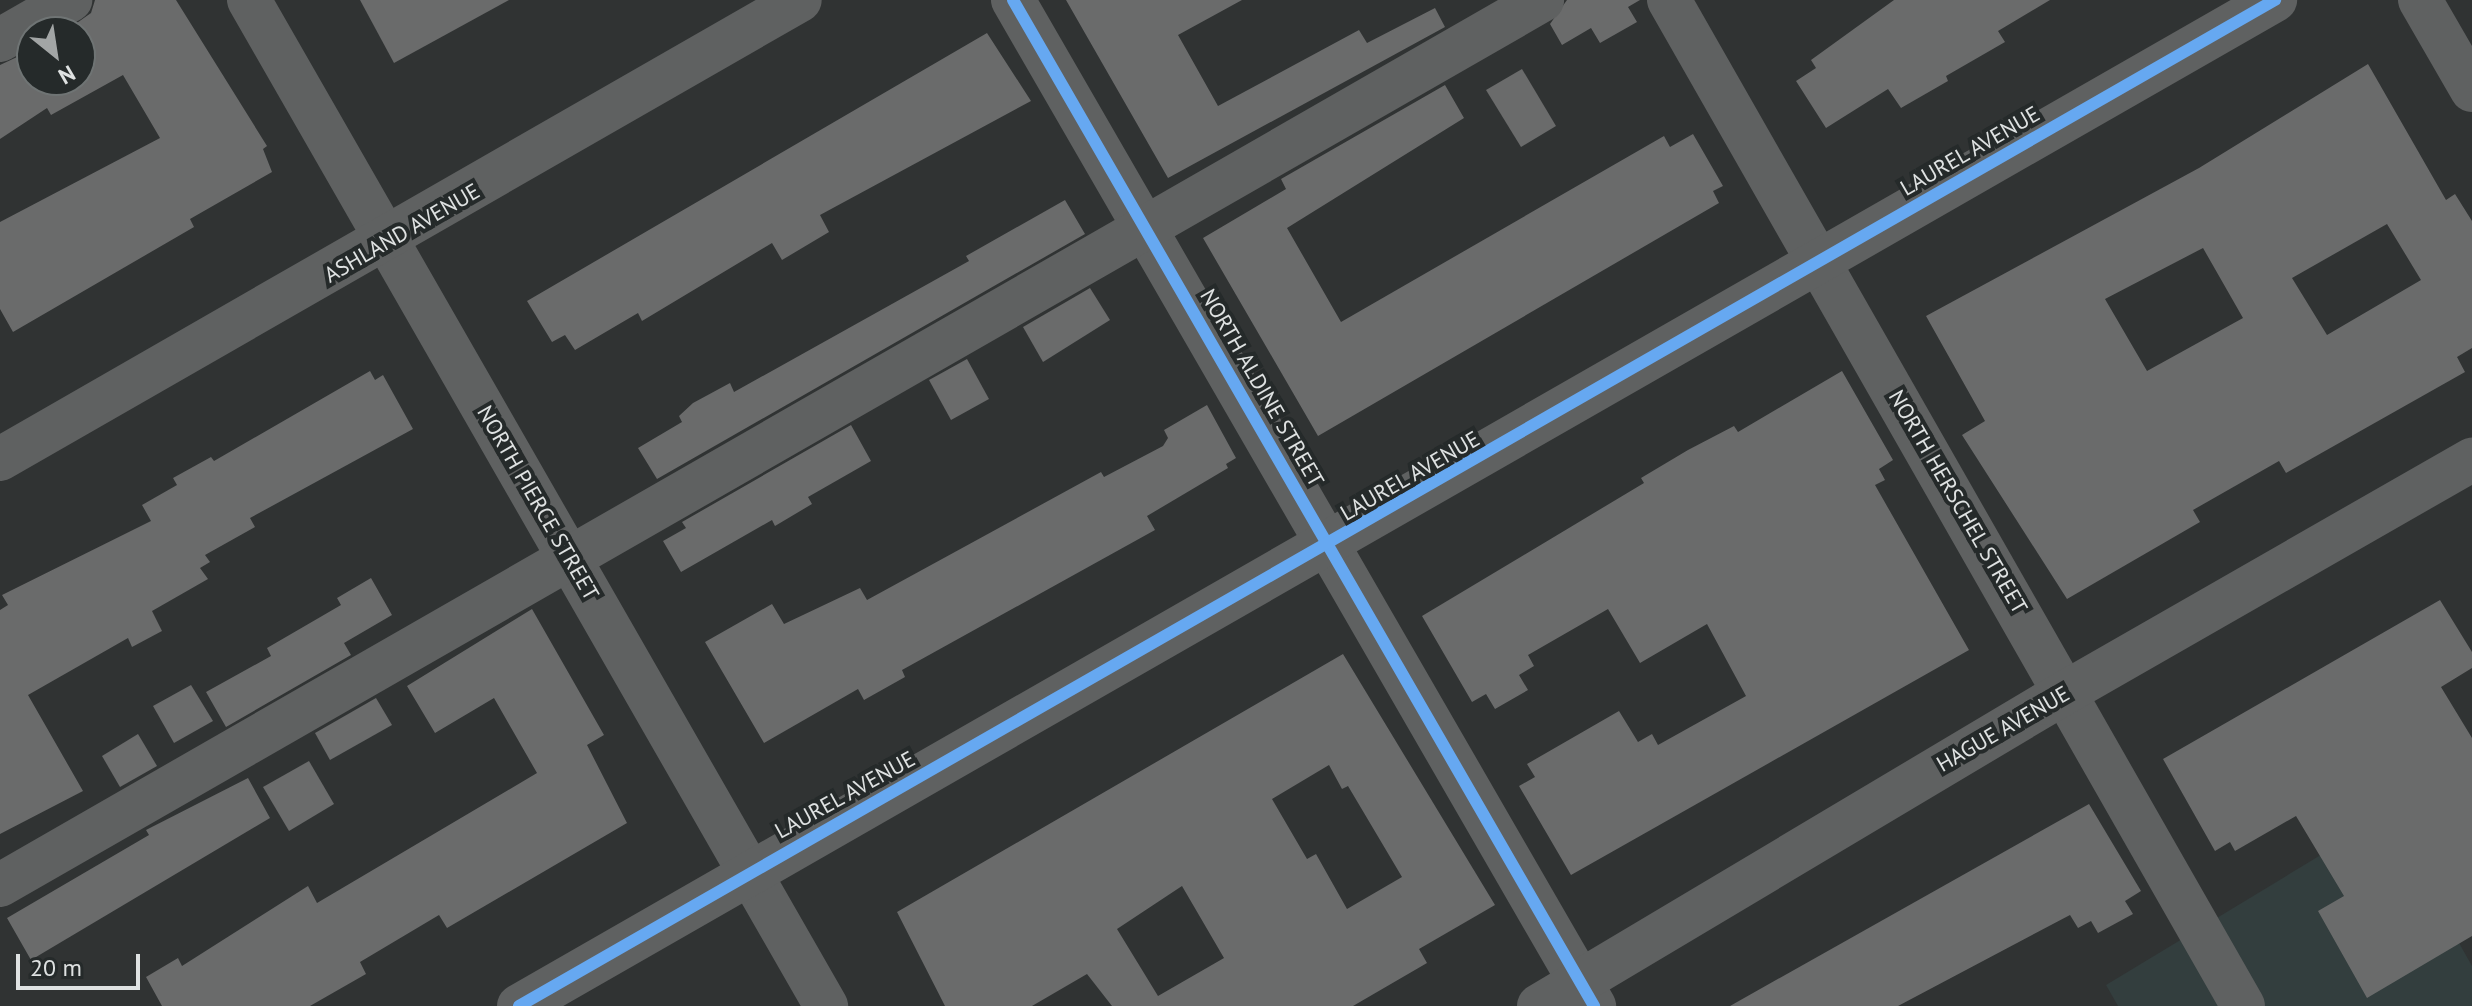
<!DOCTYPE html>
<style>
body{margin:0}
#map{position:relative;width:2472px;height:1006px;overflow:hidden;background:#303333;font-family:"PT Sans",sans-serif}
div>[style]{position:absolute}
.built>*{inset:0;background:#333e3e}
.building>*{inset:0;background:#6a6b6b}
.minor>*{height:44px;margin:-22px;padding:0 22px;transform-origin:22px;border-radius:22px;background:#5f6161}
.cycleway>*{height:12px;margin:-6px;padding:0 6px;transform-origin:6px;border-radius:6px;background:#66a8f1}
span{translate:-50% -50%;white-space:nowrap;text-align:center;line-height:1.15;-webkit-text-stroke:8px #252a2a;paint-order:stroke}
.street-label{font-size:22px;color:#dfe2e2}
.north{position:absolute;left:16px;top:16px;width:80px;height:80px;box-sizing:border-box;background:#252a2a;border:2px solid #6f7474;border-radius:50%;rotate:150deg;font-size:22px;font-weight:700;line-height:32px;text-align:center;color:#dfe2e2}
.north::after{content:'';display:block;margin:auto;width:28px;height:36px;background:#a2a5a5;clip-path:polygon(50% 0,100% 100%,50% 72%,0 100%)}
.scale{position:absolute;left:16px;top:954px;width:124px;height:36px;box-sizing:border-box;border:4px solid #dfe2e2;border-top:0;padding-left:10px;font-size:24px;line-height:28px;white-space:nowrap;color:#dfe2e2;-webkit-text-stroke:6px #252a2a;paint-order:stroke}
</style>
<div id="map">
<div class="built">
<div style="clip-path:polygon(2387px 815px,2472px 966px,2472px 1006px,2118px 1006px,2106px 985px)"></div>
</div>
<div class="building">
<div style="clip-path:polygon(95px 0,176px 0,267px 146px,263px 149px,272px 172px,190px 219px,194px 227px,13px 332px,0 309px,0 222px,160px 138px,123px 75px,51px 115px,47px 108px,0 139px,0 65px,32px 50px,32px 80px,80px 80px,80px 32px,64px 32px,91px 13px)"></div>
<div style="clip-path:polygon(360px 0,509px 0,394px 63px)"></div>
<div style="clip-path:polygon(1066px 0,1242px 0,1178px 35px,1218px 106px,1359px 30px,1367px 43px,1435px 8px,1445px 27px,1168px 178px)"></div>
<div style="clip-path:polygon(1567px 0,1640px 0,1628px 7px,1637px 22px,1600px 43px,1591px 28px,1562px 45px,1550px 24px)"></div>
<div style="clip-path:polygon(1894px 0,2050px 0,1998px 31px,2005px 42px,1946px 76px,1948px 81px,1901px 108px,1888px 89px,1826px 128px,1796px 81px,1816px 68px,1811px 60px)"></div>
<div style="clip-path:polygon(987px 33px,1031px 101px,820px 215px,829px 232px,782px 260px,772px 243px,642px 321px,638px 313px,575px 350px,565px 335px,552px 342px,527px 301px)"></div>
<div style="clip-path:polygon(evenodd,2368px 64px,2446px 200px,2455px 194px,2472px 221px,2472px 348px,2457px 357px,2465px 372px,2286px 473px,2279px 461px,2193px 510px,2200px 522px,2067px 599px,1962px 435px,1985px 421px,1926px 316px,2199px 168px,2368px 64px,2387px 224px,2421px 280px,2327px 335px,2292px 278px,2387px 224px,2368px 64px,2203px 248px,2243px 318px,2147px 371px,2105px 299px,2203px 248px)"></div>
<div style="clip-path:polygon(1522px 69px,1556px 126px,1521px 147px,1486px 90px)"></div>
<div style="clip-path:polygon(1445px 85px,1464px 118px,1287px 228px,1341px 322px,1664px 136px,1670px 147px,1693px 134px,1723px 186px,1713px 191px,1719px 203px,1318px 436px,1203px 238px,1286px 189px,1281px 179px)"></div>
<div style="clip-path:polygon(1065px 200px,1085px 234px,657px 479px,638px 448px,682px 422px,679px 416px,693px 403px,730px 383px,734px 392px,969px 261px,966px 256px)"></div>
<div style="clip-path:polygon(1090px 288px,1110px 320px,1043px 362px,1023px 327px)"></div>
<div style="clip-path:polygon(967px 359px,989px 399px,951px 420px,929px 380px)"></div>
<div style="clip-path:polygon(370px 371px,375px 380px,383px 375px,413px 429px,250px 518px,255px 527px,205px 555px,210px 562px,200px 568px,208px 579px,152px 611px,162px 631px,132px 647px,128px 638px,28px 695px,83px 791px,0 834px,0 610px,8px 605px,2px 595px,151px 521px,142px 505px,177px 485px,173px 478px,211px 457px,214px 461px)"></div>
<div style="clip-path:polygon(1842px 371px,1893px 460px,1879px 469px,1885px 480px,1875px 485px,1969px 650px,1571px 875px,1519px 786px,1535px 777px,1527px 764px,1619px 711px,1638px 742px,1652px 734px,1658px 745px,1746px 696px,1707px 624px,1640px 663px,1608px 609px,1528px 655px,1534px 666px,1519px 675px,1528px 690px,1495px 709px,1486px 694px,1472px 702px,1422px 616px,1644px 483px,1641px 478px,1688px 450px,1734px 426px,1738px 432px)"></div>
<div style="clip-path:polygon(1207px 405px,1236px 458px,1226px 464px,1228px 468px,1147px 516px,1155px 530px,902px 670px,905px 677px,864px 700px,858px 689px,764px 743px,705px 642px,772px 604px,784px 624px,860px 588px,867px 600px,1101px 472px,1104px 477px,1163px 446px,1168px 438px,1164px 430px)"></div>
<div style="clip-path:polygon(851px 425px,871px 461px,808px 497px,812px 504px,775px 526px,772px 520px,681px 572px,663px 541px,686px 528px,682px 522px)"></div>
<div style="clip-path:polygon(371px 578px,392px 615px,344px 643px,351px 655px,226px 727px,206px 692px,271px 656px,267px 648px,341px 605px,337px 598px)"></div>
<div style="clip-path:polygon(2440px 600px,2472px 652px,2472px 668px,2441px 687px,2472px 738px,2472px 936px,2367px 998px,2318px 911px,2344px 896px,2296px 816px,2235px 851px,2230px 842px,2215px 851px,2163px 759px)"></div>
<div style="clip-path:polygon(532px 609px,604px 735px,587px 745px,627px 823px,447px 928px,439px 915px,360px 962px,366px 974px,310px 1006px,162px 1006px,146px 977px,178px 958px,182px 966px,308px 886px,317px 903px,537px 773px,494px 698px,435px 733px,407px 686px)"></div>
<div style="clip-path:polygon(evenodd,1343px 654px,1495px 905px,1419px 949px,1427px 963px,1353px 1006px,1112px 1006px,1087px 974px,1032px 1006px,945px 1006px,897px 912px,1343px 654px,1329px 765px,1342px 789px,1348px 786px,1402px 877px,1347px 909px,1316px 854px,1307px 859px,1272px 799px,1329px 765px,1343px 654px,1182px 886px,1224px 958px,1158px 996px,1117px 929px,1182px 886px)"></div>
<div style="clip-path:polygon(191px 685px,213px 721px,174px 743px,153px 706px)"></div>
<div style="clip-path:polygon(376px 698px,392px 725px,330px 760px,315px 733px)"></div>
<div style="clip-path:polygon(138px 734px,157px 766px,120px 787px,102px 756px)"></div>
<div style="clip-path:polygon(309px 761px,334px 804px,289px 831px,263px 787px)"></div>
<div style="clip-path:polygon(248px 778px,270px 818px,31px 960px,7px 918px,149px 835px,146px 830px)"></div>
<div style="clip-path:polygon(2089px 804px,2141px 891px,2125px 901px,2133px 914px,2098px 933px,2091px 921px,2078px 928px,2070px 915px,1898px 1006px,1730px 1006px)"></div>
</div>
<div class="minor">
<div style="left:249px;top:0;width:1160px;rotate:60.16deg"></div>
<div style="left:1013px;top:0;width:1162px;rotate:59.99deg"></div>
<div style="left:1669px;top:0;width:1158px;rotate:60.29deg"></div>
<div style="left:2420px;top:0;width:104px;rotate:60deg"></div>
<div style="left:0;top:40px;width:81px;rotate:-29.7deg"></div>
<div style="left:0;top:459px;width:922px;rotate:-29.85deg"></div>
<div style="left:0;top:885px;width:1778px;rotate:-29.85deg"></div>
<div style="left:519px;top:1006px;width:2024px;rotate:-29.81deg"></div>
<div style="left:1539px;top:1006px;width:592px;rotate:-30.81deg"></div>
<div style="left:2047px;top:703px;width:490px;rotate:-29.8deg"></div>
</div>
<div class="cycleway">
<div style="left:1013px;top:0;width:1162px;rotate:59.99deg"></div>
<div style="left:519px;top:1006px;width:2024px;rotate:-29.81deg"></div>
</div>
<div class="street-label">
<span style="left:1970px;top:151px;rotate:-30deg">LAUREL AVENUE</span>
<span style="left:402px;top:233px;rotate:-30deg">ASHLAND AVENUE</span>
<span style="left:1262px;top:388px;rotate:60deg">NORTH ALDINE STREET</span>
<span style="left:1410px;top:476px;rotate:-30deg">LAUREL AVENUE</span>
<span style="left:1958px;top:502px;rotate:60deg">NORTH HERSCHEL STREET</span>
<span style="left:538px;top:503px;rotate:60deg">NORTH PIERCE STREET</span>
<span style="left:2003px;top:729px;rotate:-30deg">HAGUE AVENUE</span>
<span style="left:845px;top:795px;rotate:-29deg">LAUREL AVENUE</span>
</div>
<div class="north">N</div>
<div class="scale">20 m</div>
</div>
